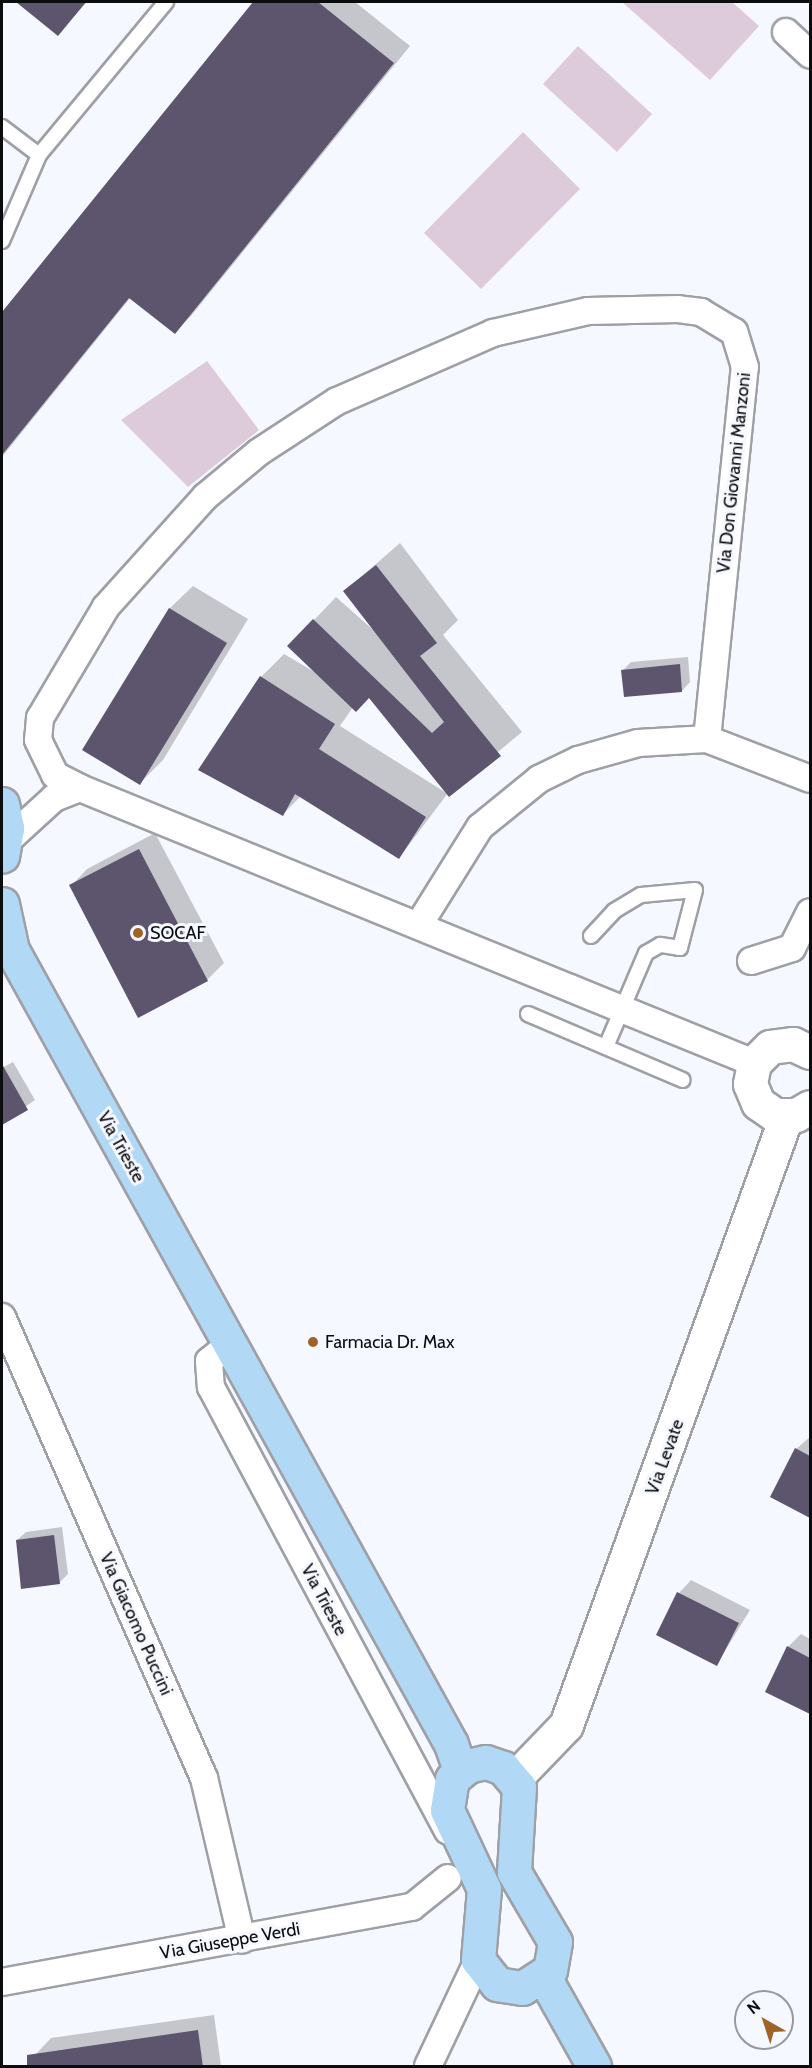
<!DOCTYPE html>
<style>
body{margin:0}
#map{position:relative;width:812px;height:2068px;overflow:hidden;background:#f6f8ff;font-family:Cabin,sans-serif}
div>[style]{position:absolute}
.green>*{inset:0;background:#ddcbdb}
.shadow>*{inset:0;background:#0003}
.building>*{inset:0;background:#5d546d}
.roads{filter:drop-shadow(2px 0 #9ea0a6) drop-shadow(-2px 0 #9ea0a6) drop-shadow(0 2px #9ea0a6) drop-shadow(0 -2px #9ea0a6)}
.service>*{height:14px;margin:-7px;padding:0 7px;transform-origin:7px;border-radius:7px;background:#fff}
.minor>*{height:26px;margin:-13px;padding:0 13px;transform-origin:13px;border-radius:13px;background:#fff}
.tertiary>*{height:33px;margin:-16.5px;padding:0 16.5px;transform-origin:16.5px;border-radius:16.5px;background:#fff}
.primary>*{height:33px;margin:-16.5px;padding:0 16.5px;transform-origin:16.5px;border-radius:16.5px;background:#b1d9f6}
.dots>*{width:16px;height:16px;translate:-50% -50%;box-sizing:border-box;border:3px solid #f6f8ff;border-radius:50%}
span{translate:-50% -50%;white-space:nowrap;text-align:center;line-height:1.15;-webkit-text-stroke:6px #f6f8ff;paint-order:stroke}
.street-label{font-size:18px;color:#0b0c0e}
.poi-label{font-size:18px;color:#0b0c0e}
.left{translate:0 -50%;text-align:left}
.frame{position:absolute;inset:0;border:3px solid #0b0c0e;pointer-events:none}
.north{position:absolute;left:734px;top:1990px;width:60px;height:60px;box-sizing:border-box;background:#f6f8ff;border:2px solid #989a9f;border-radius:50%;rotate:321deg;font-size:16px;font-weight:700;line-height:24px;text-align:center;color:#0b0c0e}
.north::after{content:'';display:block;margin:auto;width:21px;height:27px;background:#a06327;clip-path:polygon(50% 0,100% 100%,50% 72%,0 100%)}
</style>
<div id="map">
<div class="green">
<div style="clip-path:polygon(622px 2px,732px 2px,759px 26px,710px 80px)"></div>
<div style="clip-path:polygon(578px 46px,652px 114px,617px 152px,543px 84px)"></div>
<div style="clip-path:polygon(523px 132px,580px 189px,481px 289px,424px 233px)"></div>
<div style="clip-path:polygon(207px 361px,259px 430px,188px 487px,121px 420px)"></div>
</div>
<div class="shadow">
<div style="clip-path:polygon(19px 2px,87px 2px,58px 34px)"></div>
<div style="clip-path:polygon(255px 2px,355px 2px,410px 46px,191px 316px,174px 332px,131px 297px,2px 457px,2px 315px)"></div>
<div style="clip-path:polygon(evenodd,400px 543px,458px 620px,443px 635px,522px 732px,448px 793px,399px 858px,301px 796px,283px 814px,200px 770px,261px 677px,284px 654px,318px 674px,314px 620px,336px 597px,380px 636px,345px 591px,400px 543px,369px 696px,448px 794px,340px 726px,353px 707px,369px 696px)"></div>
<div style="clip-path:polygon(193px 586px,248px 619px,163px 760px,140px 783px,84px 750px,170px 608px)"></div>
<div style="clip-path:polygon(688px 657px,690px 682px,682px 691px,623px 670px,631px 662px)"></div>
<div style="clip-path:polygon(155px 833px,224px 963px,207px 980px,71px 886px,87px 869px)"></div>
<div style="clip-path:polygon(13px 1062px,35px 1100px,2px 1123px,2px 1068px)"></div>
<div style="clip-path:polygon(810px 1437px,810px 1509px,806px 1514px,796px 1449px)"></div>
<div style="clip-path:polygon(62px 1527px,68px 1574px,59px 1583px,17px 1540px,26px 1532px)"></div>
<div style="clip-path:polygon(691px 1580px,750px 1610px,717px 1664px,679px 1593px)"></div>
<div style="clip-path:polygon(801px 1634px,810px 1639px,810px 1713px,767px 1691px,788px 1647px)"></div>
<div style="clip-path:polygon(214px 2015px,221px 2066px,37px 2066px,35px 2055px,51px 2038px)"></div>
</div>
<div class="building">
<div style="clip-path:polygon(16px 2px,86px 2px,58px 36px)"></div>
<div style="clip-path:polygon(253px 2px,318px 2px,394px 63px,175px 334px,129px 298px,2px 455px,2px 312px)"></div>
<div style="clip-path:polygon(376px 565px,437px 643px,420px 656px,501px 756px,449px 797px,369px 698px,356px 712px,287px 646px,313px 619px,432px 733px,444px 722px,343px 591px)"></div>
<div style="clip-path:polygon(169px 608px,227px 643px,140px 785px,82px 750px)"></div>
<div style="clip-path:polygon(680px 664px,682px 692px,624px 697px,621px 670px)"></div>
<div style="clip-path:polygon(260px 676px,335px 724px,319px 749px,426px 817px,399px 859px,295px 794px,283px 816px,198px 770px)"></div>
<div style="clip-path:polygon(139px 849px,208px 981px,138px 1018px,69px 885px)"></div>
<div style="clip-path:polygon(2px 1064px,28px 1110px,2px 1125px)"></div>
<div style="clip-path:polygon(795px 1448px,810px 1456px,810px 1518px,770px 1497px)"></div>
<div style="clip-path:polygon(54px 1535px,60px 1584px,21px 1589px,16px 1540px)"></div>
<div style="clip-path:polygon(677px 1592px,739px 1623px,717px 1666px,656px 1635px)"></div>
<div style="clip-path:polygon(787px 1646px,810px 1658px,810px 1714px,765px 1692px)"></div>
<div style="clip-path:polygon(198px 2030px,203px 2067px,27px 2067px,27px 2055px)"></div>
</div>
<div class="roads">
<div class="service">
<div style="left:2px;top:127px;width:46px;rotate:37.1deg"></div>
<div style="left:2px;top:241px;width:94px;rotate:-66.7deg"></div>
<div style="left:39px;top:155px;width:199px;rotate:-50.3deg"></div>
<div style="left:591px;top:936px;width:34px;rotate:-47deg"></div>
<div style="left:614px;top:911px;width:31px;rotate:-31deg"></div>
<div style="left:641px;top:895px;width:54px;rotate:-5.3deg"></div>
<div style="left:695px;top:890px;width:60px;rotate:104.5deg"></div>
<div style="left:680px;top:948px;width:20px;rotate:-171deg"></div>
<div style="left:660px;top:945px;width:16px;rotate:150deg"></div>
<div style="left:646px;top:953px;width:102px;rotate:113.1deg"></div>
<div style="left:528px;top:1014px;width:168px;rotate:23.1deg"></div>
</div>
<div class="minor">
<div style="left:786px;top:32px;width:33px;rotate:43deg"></div>
<div style="left:707px;top:739px;width:374px;rotate:-84.2deg"></div>
<div style="left:745px;top:367px;width:37px;rotate:-107deg"></div>
<div style="left:734px;top:332px;width:39px;rotate:-149deg"></div>
<div style="left:701px;top:312px;width:23px;rotate:-173deg"></div>
<div style="left:678px;top:309px;width:90px;rotate:178.7deg"></div>
<div style="left:588px;top:311px;width:98px;rotate:167deg"></div>
<div style="left:493px;top:333px;width:170px;rotate:156.4deg"></div>
<div style="left:337px;top:401px;width:93px;rotate:146.8deg"></div>
<div style="left:259px;top:452px;width:70px;rotate:140.2deg"></div>
<div style="left:205px;top:497px;width:148px;rotate:132deg"></div>
<div style="left:106px;top:607px;width:129px;rotate:120.7deg"></div>
<div style="left:40px;top:718px;width:22px;rotate:95deg"></div>
<div style="left:38px;top:740px;width:39px;rotate:64deg"></div>
<div style="left:55px;top:775px;width:28px;rotate:27deg"></div>
<div style="left:80px;top:788px;width:728px;rotate:22.2deg"></div>
<div style="left:6px;top:842px;width:65px;rotate:-42.5deg"></div>
<div style="left:54px;top:798px;width:28px;rotate:-21deg"></div>
<div style="left:420px;top:923px;width:113px;rotate:-58deg"></div>
<div style="left:480px;top:827px;width:76px;rotate:-39.1deg"></div>
<div style="left:539px;top:779px;width:43px;rotate:-26deg"></div>
<div style="left:578px;top:760px;width:62px;rotate:-15.8deg"></div>
<div style="left:638px;top:743px;width:69px;rotate:-3.3deg"></div>
<div style="left:707px;top:739px;width:110px;rotate:21.2deg"></div>
<div style="left:751px;top:961px;width:43px;rotate:-17.6deg"></div>
<div style="left:792px;top:948px;width:40px;rotate:-63.4deg"></div>
<div style="left:2px;top:1317px;width:503px;rotate:66.34deg"></div>
<div style="left:204px;top:1778px;width:166px;rotate:76.8deg"></div>
<div style="left:230px;top:1344px;width:27px;rotate:141deg"></div>
<div style="left:209px;top:1361px;width:26px;rotate:86deg"></div>
<div style="left:211px;top:1387px;width:503px;rotate:61.91deg"></div>
<div style="left:2px;top:1982px;width:417px;rotate:-10.4deg"></div>
<div style="left:412px;top:1907px;width:46px;rotate:-38.9deg"></div>
<div style="left:428px;top:2066px;width:117px;rotate:-64.7deg"></div>
</div>
<div class="tertiary">
<div style="left:810px;top:1052px;width:19px;rotate:-155deg"></div>
<div style="left:793px;top:1044px;width:23px;rotate:173deg"></div>
<div style="left:770px;top:1047px;width:23px;rotate:135deg"></div>
<div style="left:754px;top:1063px;width:21px;rotate:101deg"></div>
<div style="left:750px;top:1084px;width:21px;rotate:67deg"></div>
<div style="left:758px;top:1103px;width:21px;rotate:35deg"></div>
<div style="left:775px;top:1115px;width:21px"></div>
<div style="left:796px;top:1115px;width:16px;rotate:-30deg"></div>
<div style="left:514px;top:1779px;width:75px;rotate:-46.1deg"></div>
<div style="left:566px;top:1725px;width:647px;rotate:-70.11deg"></div>
</div>
<div class="primary">
<div style="left:2px;top:804px;width:25px;rotate:78deg"></div>
<div style="left:7px;top:828px;width:28px;rotate:100deg"></div>
<div style="left:2px;top:904px;width:47px;rotate:77.7deg"></div>
<div style="left:12px;top:950px;width:907px;rotate:61.06deg"></div>
<div style="left:451px;top:1744px;width:28px;rotate:71deg"></div>
<div style="left:486px;top:1762px;width:18px;rotate:19deg"></div>
<div style="left:503px;top:1768px;width:25px;rotate:50deg"></div>
<div style="left:519px;top:1787px;width:85px;rotate:93.4deg"></div>
<div style="left:514px;top:1872px;width:81px;rotate:59.6deg"></div>
<div style="left:555px;top:1942px;width:28px;rotate:100deg"></div>
<div style="left:550px;top:1970px;width:33px;rotate:147deg"></div>
<div style="left:522px;top:1988px;width:25px;rotate:-171deg"></div>
<div style="left:497px;top:1984px;width:31px;rotate:-128deg"></div>
<div style="left:478px;top:1960px;width:71px;rotate:-85.2deg"></div>
<div style="left:484px;top:1889px;width:87px;rotate:-115.1deg"></div>
<div style="left:447px;top:1810px;width:31px;rotate:-81deg"></div>
<div style="left:452px;top:1779px;width:21px;rotate:-39deg"></div>
<div style="left:468px;top:1766px;width:18px;rotate:-13deg"></div>
<div style="left:544px;top:1977px;width:102px;rotate:60.7deg"></div>
</div>
</div>
<div class="dots">
<div style="left:138px;top:933px;background:#a06327"></div>
<div style="left:313px;top:1342px;background:#a06327"></div>
</div>
<div class="street-label">
<span style="left:734px;top:473px;rotate:-84deg">Via Don Giovanni Manzoni</span>
<span style="left:121px;top:1147px;rotate:61deg">Via Trieste</span>
<span style="left:665px;top:1457px;rotate:-70deg">Via Levate</span>
<span style="left:324px;top:1600px;rotate:62deg">Via Trieste</span>
<span style="left:136px;top:1624px;rotate:66deg">Via Giacomo Puccini</span>
<span style="left:230px;top:1941px;rotate:-10deg">Via Giuseppe Verdi</span>
</div>
<div class="poi-label">
<span class="left" style="left:150px;top:933px">SOCAF</span>
<span class="left" style="left:325px;top:1342px">Farmacia Dr. Max</span>
</div>
<div class="frame"></div>
<div class="north">N</div>
</div>
